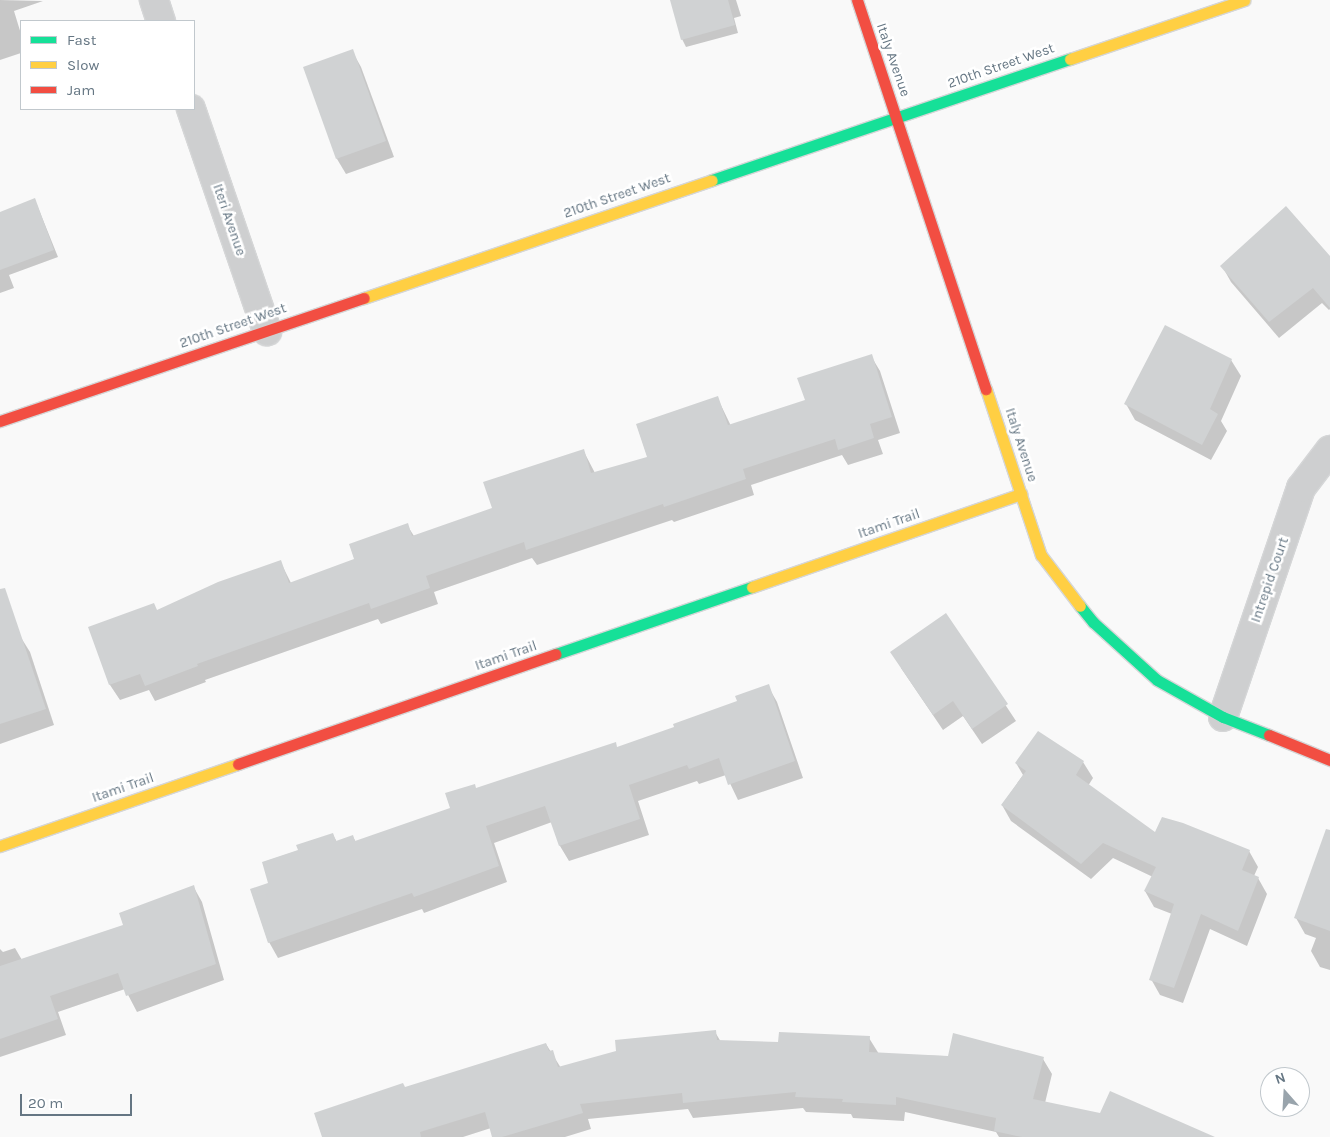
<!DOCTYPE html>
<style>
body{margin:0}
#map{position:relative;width:1330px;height:1137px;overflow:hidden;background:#f9f9f9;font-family:Karla,sans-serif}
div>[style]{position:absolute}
.shadow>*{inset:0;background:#0003}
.building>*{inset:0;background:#d0d2d3}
.roads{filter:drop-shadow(1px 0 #d5d6d7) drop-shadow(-1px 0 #d5d6d7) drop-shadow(0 1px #d5d6d7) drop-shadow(0 -1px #d5d6d7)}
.street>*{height:28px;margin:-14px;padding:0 14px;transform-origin:14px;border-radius:14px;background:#cecfd0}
.fast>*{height:11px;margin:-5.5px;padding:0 5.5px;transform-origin:5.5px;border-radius:5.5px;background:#16e098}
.slow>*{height:11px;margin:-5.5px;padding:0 5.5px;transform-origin:5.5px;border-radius:5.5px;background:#ffcf43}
.jam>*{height:11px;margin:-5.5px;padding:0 5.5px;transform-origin:5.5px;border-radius:5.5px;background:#f24e42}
span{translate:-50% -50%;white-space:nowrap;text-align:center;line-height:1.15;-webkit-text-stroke:5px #fff;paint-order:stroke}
.street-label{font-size:14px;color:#657683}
.legend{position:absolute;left:20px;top:20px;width:175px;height:90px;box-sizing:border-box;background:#fff;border:1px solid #c1c8cd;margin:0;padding:6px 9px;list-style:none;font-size:15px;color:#657683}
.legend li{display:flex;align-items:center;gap:10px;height:25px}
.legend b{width:25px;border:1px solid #c1c8cd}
.north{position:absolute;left:1260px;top:1067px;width:50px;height:50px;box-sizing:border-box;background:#fff;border:1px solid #c1c8cd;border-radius:50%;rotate:341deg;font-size:14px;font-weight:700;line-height:20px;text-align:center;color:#657683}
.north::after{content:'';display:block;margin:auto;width:18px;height:22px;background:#99a4ac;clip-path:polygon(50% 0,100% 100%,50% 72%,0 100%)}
.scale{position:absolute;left:20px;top:1094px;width:112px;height:22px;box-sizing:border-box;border:2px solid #657683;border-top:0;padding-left:6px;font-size:15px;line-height:18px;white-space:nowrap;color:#657683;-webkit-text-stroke:4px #fff;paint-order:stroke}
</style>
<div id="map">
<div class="shadow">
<div style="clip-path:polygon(0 0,43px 1px,14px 11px,21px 34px,21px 53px,0 60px)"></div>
<div style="clip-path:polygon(672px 0,736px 0,741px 16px,734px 18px,738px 33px,686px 47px,682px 39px)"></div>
<div style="clip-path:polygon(352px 51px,361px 67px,394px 157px,346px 174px,337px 159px)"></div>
<div style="clip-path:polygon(35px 200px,58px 257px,9px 275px,14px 288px,0 293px,0 213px)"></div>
<div style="clip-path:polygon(1330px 257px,1330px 309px,1329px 310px,1322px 303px,1279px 338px,1231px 282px,1222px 266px)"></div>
<div style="clip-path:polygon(871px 356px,880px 371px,900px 433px,878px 440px,883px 454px,848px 465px,842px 455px,751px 485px,754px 495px,674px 522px,672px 520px,537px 565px,532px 558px,434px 592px,438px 604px,381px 624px,378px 619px,205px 680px,206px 682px,155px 701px,149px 690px,120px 700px,110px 685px,90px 628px,157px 611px,280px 561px,291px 583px,355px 560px,407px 525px,414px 536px,494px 509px,583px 450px,595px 473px,649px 458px,717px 397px,731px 426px,806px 401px)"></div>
<div style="clip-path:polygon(1231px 360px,1241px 376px,1221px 421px,1227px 431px,1211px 460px,1135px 420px,1126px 404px)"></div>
<div style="clip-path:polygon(946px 615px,1016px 721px,982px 744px,963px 716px,943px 730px,901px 668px)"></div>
<div style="clip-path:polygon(20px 636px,30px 652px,54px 725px,0 744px,0 643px)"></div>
<div style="clip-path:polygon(768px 686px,777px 702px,803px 778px,738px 800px,726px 775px,699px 784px,697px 781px,638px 801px,649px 835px,569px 861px,560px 846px,552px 822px,494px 843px,507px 882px,424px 913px,422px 909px,278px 958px,269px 942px,270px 884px,300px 851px,333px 835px,337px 842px,353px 837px,356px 842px,452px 809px,477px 789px,618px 748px,676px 728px,738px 702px)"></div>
<div style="clip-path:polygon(1083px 762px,1093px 778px,1088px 786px,1156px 834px,1249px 851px,1258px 867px,1254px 876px,1258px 878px,1267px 894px,1247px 946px,1210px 929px,1183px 1003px,1160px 995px,1151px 979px,1172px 914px,1154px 907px,1145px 891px,1153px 877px,1113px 858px,1091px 879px,1011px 821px,1002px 805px,1023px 775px,1016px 763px)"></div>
<div style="clip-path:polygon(1330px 882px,1330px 970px,1320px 967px,1311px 951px,1316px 938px,1305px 934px,1296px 918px)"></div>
<div style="clip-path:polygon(193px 886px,202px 902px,224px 980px,137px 1012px,125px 989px,58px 1012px,66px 1035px,0 1057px,0 949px,3px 952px,15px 948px,22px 960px,125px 926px)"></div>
<div style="clip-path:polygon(715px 1032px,721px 1042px,779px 1043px,869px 1038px,879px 1054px,1043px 1059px,1052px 1074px,1045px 1103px,1200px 1137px,999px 1137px,996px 1132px,905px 1112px,904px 1121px,853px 1118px,851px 1114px,806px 1112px,803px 1108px,693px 1118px,688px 1109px,588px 1119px,591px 1129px,565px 1137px,494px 1137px,491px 1128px,463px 1137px,323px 1137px,405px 1089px,546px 1044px,561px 1068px)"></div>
</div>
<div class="building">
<div style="clip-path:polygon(670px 0,728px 0,735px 25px,681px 40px)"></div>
<div style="clip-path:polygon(353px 49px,386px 141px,336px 159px,303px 67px)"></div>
<div style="clip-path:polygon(35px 198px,54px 250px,0 270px,0 212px)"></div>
<div style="clip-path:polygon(1286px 206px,1330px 256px,1330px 308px,1313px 288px,1269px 322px,1220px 266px)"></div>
<div style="clip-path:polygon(1165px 325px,1232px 359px,1210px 409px,1218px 414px,1202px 445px,1124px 404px)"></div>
<div style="clip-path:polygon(872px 354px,892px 417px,870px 424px,874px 438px,838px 450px,835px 439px,743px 469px,746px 479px,664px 507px,663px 504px,526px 550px,524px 542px,426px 576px,430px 588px,371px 609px,369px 603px,197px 664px,198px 666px,145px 686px,140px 674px,109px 685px,88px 627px,154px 603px,157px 610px,218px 582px,281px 560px,289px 583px,354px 559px,349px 544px,408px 523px,412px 536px,492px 508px,483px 482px,584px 449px,591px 473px,647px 457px,636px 424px,718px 396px,728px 425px,805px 400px,797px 378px)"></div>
<div style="clip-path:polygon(5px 588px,46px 709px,0 724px,0 589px)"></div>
<div style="clip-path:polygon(946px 613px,1008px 704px,972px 729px,953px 701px,933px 715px,890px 652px)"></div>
<div style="clip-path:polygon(769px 684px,795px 761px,728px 785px,719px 758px,689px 769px,687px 765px,629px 785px,640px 819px,559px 846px,545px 806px,486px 826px,499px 866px,414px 897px,412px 893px,268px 943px,250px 889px,268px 883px,262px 862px,298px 850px,296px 845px,333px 833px,336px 841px,353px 835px,355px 841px,450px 808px,445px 793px,475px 784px,476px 788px,616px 742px,617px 747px,674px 727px,673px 724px,737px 701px,735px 696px)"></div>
<div style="clip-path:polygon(1038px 731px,1084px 761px,1076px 775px,1155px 832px,1162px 817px,1183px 823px,1250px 850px,1242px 870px,1259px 877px,1238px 931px,1201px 914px,1174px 988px,1149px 980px,1174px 904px,1144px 891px,1156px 867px,1103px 843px,1081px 864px,1001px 805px,1026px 771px,1015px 763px)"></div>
<div style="clip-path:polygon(1326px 829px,1330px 830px,1330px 931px,1294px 918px)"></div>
<div style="clip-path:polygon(194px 885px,216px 964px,126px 996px,118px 973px,50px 996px,58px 1019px,0 1039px,0 966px,123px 925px,119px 913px)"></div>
<div style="clip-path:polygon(716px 1030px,717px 1040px,778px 1042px,779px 1032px,870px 1036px,869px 1052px,948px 1056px,953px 1033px,1044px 1057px,1033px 1099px,1100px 1113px,1110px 1091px,1215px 1137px,1022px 1137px,994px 1131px,996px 1118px,896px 1097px,896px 1105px,842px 1102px,843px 1099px,795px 1097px,796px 1092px,683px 1103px,682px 1093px,580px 1104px,583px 1113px,502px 1137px,492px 1137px,485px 1112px,420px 1132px,421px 1137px,322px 1137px,314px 1113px,403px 1083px,405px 1087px,546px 1043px,549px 1051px,553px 1050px,558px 1067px,616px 1051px,615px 1040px)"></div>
</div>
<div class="roads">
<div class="street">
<div style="left:154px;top:0;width:22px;rotate:72deg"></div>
<div style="left:191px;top:109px;width:235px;rotate:71.1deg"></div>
<div style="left:1223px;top:717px;width:242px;rotate:-71.2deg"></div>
<div style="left:1301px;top:488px;width:48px;rotate:-52.7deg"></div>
</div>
<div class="fast">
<div style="left:712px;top:180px;width:378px;rotate:-18.7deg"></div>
<div style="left:1080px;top:606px;width:21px;rotate:51deg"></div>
<div style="left:1093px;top:622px;width:86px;rotate:42.2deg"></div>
<div style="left:1157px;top:680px;width:76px;rotate:29.3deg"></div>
<div style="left:1223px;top:717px;width:49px;rotate:21.4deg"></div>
<div style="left:556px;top:654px;width:207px;rotate:-18.9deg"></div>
</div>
<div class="slow">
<div style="left:1070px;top:59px;width:184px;rotate:-18.7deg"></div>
<div style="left:364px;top:298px;width:367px;rotate:-18.7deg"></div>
<div style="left:986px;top:389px;width:175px;rotate:71.7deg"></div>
<div style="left:1041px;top:555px;width:64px;rotate:52.6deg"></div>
<div style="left:752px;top:587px;width:285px;rotate:-19.1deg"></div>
<div style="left:0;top:846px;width:252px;rotate:-19deg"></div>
</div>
<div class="jam">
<div style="left:857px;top:0;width:410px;rotate:71.7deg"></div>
<div style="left:0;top:421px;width:384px;rotate:-18.7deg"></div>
<div style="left:1269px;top:735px;width:66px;rotate:22.3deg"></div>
<div style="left:238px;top:764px;width:336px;rotate:-19.1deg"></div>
</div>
</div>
<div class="street-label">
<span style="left:893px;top:60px;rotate:71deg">Italy Avenue</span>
<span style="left:1001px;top:66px;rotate:-19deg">210th Street West</span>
<span style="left:617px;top:196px;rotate:-19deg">210th Street West</span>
<span style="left:229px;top:220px;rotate:71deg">Iteri Avenue</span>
<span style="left:233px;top:326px;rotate:-19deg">210th Street West</span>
<span style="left:1021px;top:445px;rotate:72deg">Italy Avenue</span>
<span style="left:889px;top:524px;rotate:-19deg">Itami Trail</span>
<span style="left:1270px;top:580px;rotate:-71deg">Intrepid Court</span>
<span style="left:506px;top:656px;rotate:-19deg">Itami Trail</span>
<span style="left:123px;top:788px;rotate:-19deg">Itami Trail</span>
</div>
<ul class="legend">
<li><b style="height:6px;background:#16e098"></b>Fast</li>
<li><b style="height:6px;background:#ffcf43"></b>Slow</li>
<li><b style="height:6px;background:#f24e42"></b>Jam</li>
</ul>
<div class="north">N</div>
<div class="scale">20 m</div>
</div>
